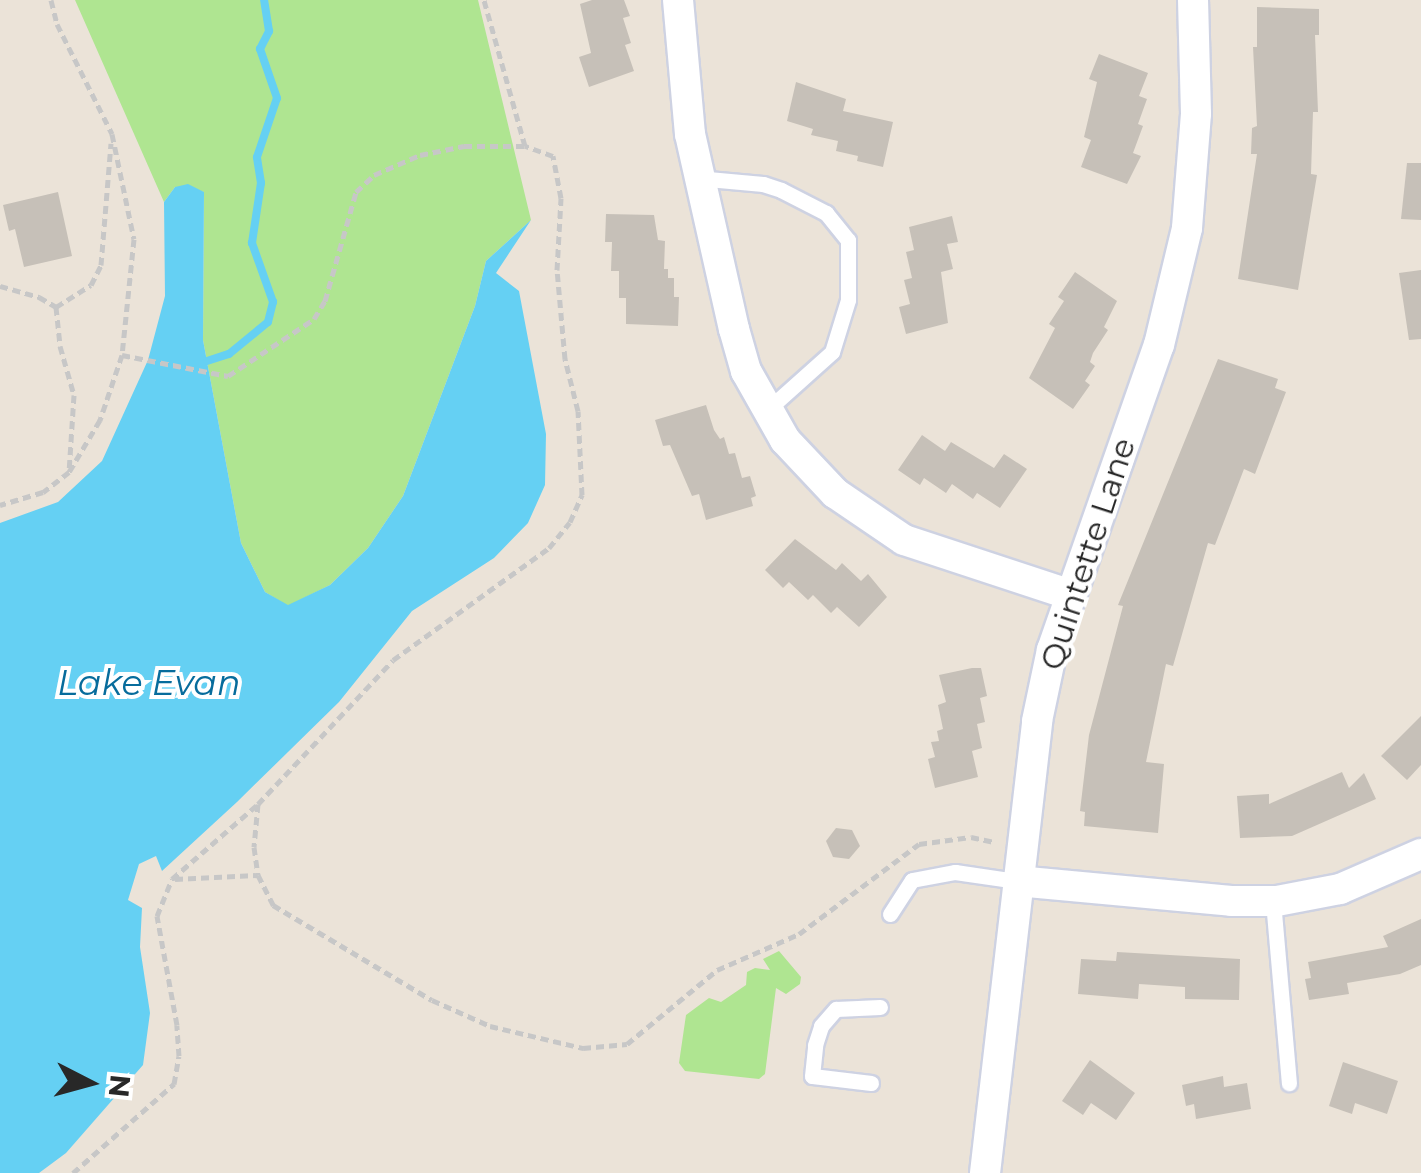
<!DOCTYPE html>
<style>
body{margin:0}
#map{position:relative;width:1421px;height:1173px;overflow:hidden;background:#ebe3d8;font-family:Montserrat,sans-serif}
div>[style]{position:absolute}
.green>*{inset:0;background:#afe591}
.water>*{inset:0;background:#65d0f3}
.stream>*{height:8px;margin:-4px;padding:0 4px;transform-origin:4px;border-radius:4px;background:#65d0f3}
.building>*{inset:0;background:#c6c0b8}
.path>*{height:5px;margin-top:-2.5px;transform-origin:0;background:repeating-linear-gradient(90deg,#c7c7c7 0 8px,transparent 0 13px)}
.roads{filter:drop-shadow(2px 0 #ced2e2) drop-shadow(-2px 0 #ced2e2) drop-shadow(0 2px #ced2e2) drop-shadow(0 -2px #ced2e2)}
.lane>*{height:15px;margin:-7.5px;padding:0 7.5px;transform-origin:7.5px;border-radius:7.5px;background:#fff}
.street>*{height:30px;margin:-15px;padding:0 15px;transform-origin:15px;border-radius:15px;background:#fff}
span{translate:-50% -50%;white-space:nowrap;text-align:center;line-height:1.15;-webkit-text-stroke:8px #fff;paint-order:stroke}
.street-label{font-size:32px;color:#282828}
.water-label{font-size:35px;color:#076c9c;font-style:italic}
.north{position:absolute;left:40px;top:1033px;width:100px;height:100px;-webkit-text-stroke:8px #fff;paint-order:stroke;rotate:96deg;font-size:28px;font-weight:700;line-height:40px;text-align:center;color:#282828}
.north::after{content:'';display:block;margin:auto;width:35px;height:45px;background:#282828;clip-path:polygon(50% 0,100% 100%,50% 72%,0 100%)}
</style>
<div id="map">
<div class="green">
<div style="clip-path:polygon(75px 0,478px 0,531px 220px,486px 261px,475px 306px,403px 496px,368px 548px,330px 585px,288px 606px,265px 592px,241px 543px,203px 340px,204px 192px,175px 187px,164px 202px)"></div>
<div style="clip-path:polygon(779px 951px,801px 977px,800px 984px,786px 994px,776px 988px,765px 1074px,759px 1079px,685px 1071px,679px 1063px,686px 1015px,709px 998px,721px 1002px,746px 985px,747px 972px,755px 968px,770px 970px,763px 959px)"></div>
</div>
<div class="water">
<div style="clip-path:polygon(188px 184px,204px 192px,203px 340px,241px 543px,265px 592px,288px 605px,330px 585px,368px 548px,403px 496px,475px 306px,486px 261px,531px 220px,496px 273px,519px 291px,546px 434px,545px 485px,528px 523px,494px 558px,412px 611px,339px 702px,237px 802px,162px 871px,156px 856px,139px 864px,128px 900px,142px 908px,140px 947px,150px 1013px,143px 1065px,66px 1153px,39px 1173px,0 1173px,0 523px,58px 502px,102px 461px,148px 360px,165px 296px,164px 202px,175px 187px)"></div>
</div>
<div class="stream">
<div style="left:207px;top:361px;width:23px;rotate:-18deg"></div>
<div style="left:229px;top:354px;width:50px;rotate:-39.4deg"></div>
<div style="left:268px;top:322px;width:21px;rotate:-76deg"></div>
<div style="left:273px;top:302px;width:63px;rotate:-109.6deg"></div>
<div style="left:252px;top:243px;width:61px;rotate:-81.5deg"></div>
<div style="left:261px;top:183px;width:26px;rotate:-99deg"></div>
<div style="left:257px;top:157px;width:62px;rotate:-71.3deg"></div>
<div style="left:277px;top:98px;width:52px;rotate:-109.1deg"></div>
<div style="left:260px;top:49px;width:20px;rotate:-63deg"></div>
<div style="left:269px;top:31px;width:31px;rotate:-99deg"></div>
</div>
<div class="building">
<div style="clip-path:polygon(592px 0,624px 0,630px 16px,623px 18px,631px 43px,625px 45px,634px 71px,589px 87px,579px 57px,591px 53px,580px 4px)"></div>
<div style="clip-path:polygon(1257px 7px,1319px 9px,1319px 35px,1315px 35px,1318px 112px,1313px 112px,1311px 174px,1317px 175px,1298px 290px,1238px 279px,1257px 154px,1251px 154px,1252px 128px,1257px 126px,1253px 47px,1257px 47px)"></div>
<div style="clip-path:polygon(1099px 54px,1148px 73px,1139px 96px,1147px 99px,1138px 124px,1143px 126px,1133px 153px,1141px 156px,1127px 184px,1081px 167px,1091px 140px,1084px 137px,1097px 82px,1089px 79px)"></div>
<div style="clip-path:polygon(796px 82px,846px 99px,843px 111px,893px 122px,883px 167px,857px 161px,858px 156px,836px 151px,838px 141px,811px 135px,813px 129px,787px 121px)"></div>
<div style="clip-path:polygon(1407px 163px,1421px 163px,1421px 220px,1401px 219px)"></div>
<div style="clip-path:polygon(58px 192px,72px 256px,24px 267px,15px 229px,9px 231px,3px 205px)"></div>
<div style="clip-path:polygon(606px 214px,654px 215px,658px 240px,665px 241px,664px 269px,668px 269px,668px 278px,674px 278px,674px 297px,679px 297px,678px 326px,626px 324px,626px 298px,619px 298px,619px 271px,611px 271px,612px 242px,605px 242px)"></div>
<div style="clip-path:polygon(952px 216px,958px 242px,947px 244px,953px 269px,941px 272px,948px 323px,906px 334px,899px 307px,910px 304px,904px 280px,912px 278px,906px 252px,914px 250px,909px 227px)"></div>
<div style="clip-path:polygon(1421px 270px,1421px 339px,1409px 340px,1399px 273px)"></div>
<div style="clip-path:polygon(1075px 272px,1117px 301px,1104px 327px,1108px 330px,1093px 353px,1090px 362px,1095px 366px,1085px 381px,1090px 385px,1073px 409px,1029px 378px,1055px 328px,1049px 324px,1064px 301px,1058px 297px)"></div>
<div style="clip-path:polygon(1218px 359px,1278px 379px,1275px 388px,1286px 392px,1255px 474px,1244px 469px,1215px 545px,1208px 543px,1173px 666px,1166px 664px,1146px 762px,1164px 764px,1158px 833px,1084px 826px,1085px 812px,1080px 811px,1089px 735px,1123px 606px,1118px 605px)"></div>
<div style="clip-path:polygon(706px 405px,714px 430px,720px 439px,724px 437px,729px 454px,735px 453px,742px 478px,750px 476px,756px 496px,751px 498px,753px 506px,706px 520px,699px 494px,692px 496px,670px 445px,663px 446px,655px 420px)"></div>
<div style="clip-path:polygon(922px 435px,945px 451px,951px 442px,994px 468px,1004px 454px,1027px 469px,1000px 508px,977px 493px,973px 499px,952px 484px,946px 493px,924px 478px,920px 485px,898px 470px)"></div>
<div style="clip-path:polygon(795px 539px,836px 570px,842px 563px,861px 581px,868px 574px,887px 597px,859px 627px,837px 607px,831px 613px,813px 595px,808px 600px,789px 582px,783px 588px,765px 570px)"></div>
<div style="clip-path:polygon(972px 668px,981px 668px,987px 696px,980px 698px,985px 722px,977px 724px,982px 748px,972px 751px,978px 777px,935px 788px,928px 759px,935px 757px,931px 742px,939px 741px,937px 731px,943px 729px,938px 705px,946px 702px,939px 675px)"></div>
<div style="clip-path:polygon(1421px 716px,1421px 765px,1407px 780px,1381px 756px)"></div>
<div style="clip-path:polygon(1342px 772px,1349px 788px,1364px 773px,1376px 799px,1292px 836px,1240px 838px,1237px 796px,1269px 794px,1269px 804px)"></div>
<div style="clip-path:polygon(836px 828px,852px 830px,860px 846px,849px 859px,833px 857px,826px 841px)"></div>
<div style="clip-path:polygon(1421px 919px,1421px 965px,1400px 974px,1347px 983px,1349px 994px,1309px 1000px,1305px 979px,1311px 978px,1308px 962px,1388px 947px,1383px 936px)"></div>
<div style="clip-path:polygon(1117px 952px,1240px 959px,1239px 1000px,1185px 999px,1185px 987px,1139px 984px,1138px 999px,1078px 994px,1081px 959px,1116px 961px)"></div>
<div style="clip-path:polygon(1090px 1060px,1135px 1093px,1116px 1120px,1091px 1103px,1083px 1115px,1062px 1101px)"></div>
<div style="clip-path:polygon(1343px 1062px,1398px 1081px,1387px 1114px,1355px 1103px,1352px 1114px,1329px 1106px)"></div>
<div style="clip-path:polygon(1223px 1076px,1224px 1087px,1247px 1083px,1251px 1109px,1196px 1119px,1194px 1104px,1186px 1106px,1182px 1085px)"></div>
</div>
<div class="path">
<div style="left:51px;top:0;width:25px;rotate:76deg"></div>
<div style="left:57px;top:24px;width:123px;rotate:63.4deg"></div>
<div style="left:112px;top:134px;width:107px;rotate:78.2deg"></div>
<div style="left:134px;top:239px;width:117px;rotate:95.9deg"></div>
<div style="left:122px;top:355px;width:69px;rotate:108.7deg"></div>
<div style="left:100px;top:420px;width:61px;rotate:120.8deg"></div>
<div style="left:0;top:286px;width:41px;rotate:15.8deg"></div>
<div style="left:39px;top:297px;width:20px;rotate:30deg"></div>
<div style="left:56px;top:307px;width:39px;rotate:84deg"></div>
<div style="left:60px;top:346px;width:51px;rotate:74.1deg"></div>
<div style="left:74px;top:395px;width:77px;rotate:93.7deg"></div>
<div style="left:69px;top:472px;width:33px;rotate:142deg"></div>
<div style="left:43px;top:492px;width:45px;rotate:163.2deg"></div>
<div style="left:56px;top:307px;width:41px;rotate:-32.2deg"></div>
<div style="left:91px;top:285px;width:22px;rotate:-63deg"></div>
<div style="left:101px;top:265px;width:122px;rotate:-85.3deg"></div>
<div style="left:122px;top:355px;width:108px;rotate:11.2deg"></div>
<div style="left:228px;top:376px;width:103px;rotate:-33.5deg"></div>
<div style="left:314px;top:319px;width:21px;rotate:-59deg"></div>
<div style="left:325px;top:301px;width:113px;rotate:-74.1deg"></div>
<div style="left:356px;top:192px;width:25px;rotate:-43deg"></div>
<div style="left:374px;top:175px;width:50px;rotate:-23.5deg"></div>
<div style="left:420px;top:155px;width:45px;rotate:-11.6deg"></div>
<div style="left:464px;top:146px;width:61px"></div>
<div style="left:258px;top:804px;width:43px;rotate:95.3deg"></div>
<div style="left:254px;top:847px;width:28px;rotate:82deg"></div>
<div style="left:175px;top:879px;width:83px;rotate:-2.8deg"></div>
<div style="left:258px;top:875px;width:34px;rotate:63deg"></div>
<div style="left:273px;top:905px;width:185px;rotate:30.9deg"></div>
<div style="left:432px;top:1000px;width:64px;rotate:24.1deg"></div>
<div style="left:490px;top:1026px;width:96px;rotate:13.3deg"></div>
<div style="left:583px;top:1048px;width:44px;rotate:-5.2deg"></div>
<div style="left:627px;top:1044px;width:117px;rotate:-39.4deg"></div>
<div style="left:717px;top:970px;width:90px;rotate:-23.7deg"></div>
<div style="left:799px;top:934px;width:150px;rotate:-36.9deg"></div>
<div style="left:919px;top:844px;width:52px;rotate:-7.7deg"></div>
<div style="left:971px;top:837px;width:25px;rotate:12deg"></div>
<div style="left:73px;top:1173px;width:135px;rotate:-41.4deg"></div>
<div style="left:174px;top:1084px;width:28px;rotate:-80deg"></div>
<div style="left:179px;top:1056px;width:31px;rotate:-94deg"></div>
<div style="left:177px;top:1025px;width:111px;rotate:-100.4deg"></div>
<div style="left:157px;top:916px;width:40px;rotate:-68deg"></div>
<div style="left:172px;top:879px;width:114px;rotate:-41.1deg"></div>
<div style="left:258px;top:804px;width:197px;rotate:-46.8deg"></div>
<div style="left:393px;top:660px;width:192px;rotate:-35.7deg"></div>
<div style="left:549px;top:548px;width:33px;rotate:-51deg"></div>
<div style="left:570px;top:522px;width:30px;rotate:-66deg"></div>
<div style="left:582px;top:495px;width:84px;rotate:-92.7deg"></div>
<div style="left:578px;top:411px;width:54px;rotate:-104deg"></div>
<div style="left:565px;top:359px;width:89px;rotate:-95.1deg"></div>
<div style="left:557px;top:270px;width:72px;rotate:-86.8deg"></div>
<div style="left:561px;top:198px;width:43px;rotate:-100.8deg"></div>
<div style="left:553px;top:156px;width:30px;rotate:-160deg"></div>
<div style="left:525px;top:146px;width:152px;rotate:-105.7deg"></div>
</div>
<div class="roads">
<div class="lane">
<div style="left:697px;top:178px;width:66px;rotate:5.2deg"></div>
<div style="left:763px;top:184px;width:19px;rotate:18deg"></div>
<div style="left:781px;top:190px;width:51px;rotate:27.1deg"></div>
<div style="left:826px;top:213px;width:35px;rotate:51deg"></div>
<div style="left:848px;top:240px;width:60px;rotate:90deg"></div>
<div style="left:848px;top:300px;width:54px;rotate:107.1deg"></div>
<div style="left:832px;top:352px;width:89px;rotate:138.2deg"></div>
<div style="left:1273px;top:901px;width:183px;rotate:85deg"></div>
<div style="left:890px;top:914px;width:40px;rotate:-57.1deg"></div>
<div style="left:912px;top:880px;width:44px;rotate:-10.5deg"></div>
<div style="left:955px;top:872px;width:63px;rotate:8.3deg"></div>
<div style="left:871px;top:1083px;width:59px;rotate:-173.2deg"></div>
<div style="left:812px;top:1076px;width:31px;rotate:-84deg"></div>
<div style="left:815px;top:1045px;width:20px;rotate:-72deg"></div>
<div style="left:821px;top:1026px;width:23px;rotate:-49deg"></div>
<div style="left:836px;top:1009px;width:44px;rotate:-2.6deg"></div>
</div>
<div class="street">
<div style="left:678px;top:0;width:135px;rotate:84.9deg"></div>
<div style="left:690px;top:134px;width:200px;rotate:77.3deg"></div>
<div style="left:734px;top:329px;width:44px;rotate:74.1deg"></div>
<div style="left:746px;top:371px;width:79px;rotate:60.5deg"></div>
<div style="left:785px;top:440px;width:73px;rotate:46.7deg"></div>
<div style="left:835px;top:493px;width:83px;rotate:34.3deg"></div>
<div style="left:904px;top:540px;width:173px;rotate:18.2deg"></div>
<div style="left:1017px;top:881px;width:215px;rotate:5.3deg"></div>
<div style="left:1231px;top:901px;width:46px"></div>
<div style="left:1277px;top:901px;width:64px;rotate:-10.8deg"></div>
<div style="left:1340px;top:889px;width:88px;rotate:-23.4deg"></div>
<div style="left:985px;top:1173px;width:455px;rotate:-83.4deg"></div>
<div style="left:1037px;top:721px;width:73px;rotate:-78.1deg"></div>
<div style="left:1052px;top:650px;width:323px;rotate:-70.7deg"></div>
<div style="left:1159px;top:345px;width:120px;rotate:-76.5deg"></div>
<div style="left:1187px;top:228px;width:114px;rotate:-85.5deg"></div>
<div style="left:1196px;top:114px;width:114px;rotate:-91.5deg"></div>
</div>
</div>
<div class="street-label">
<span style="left:1088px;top:554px;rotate:-72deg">Quintette Lane</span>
</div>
<div class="water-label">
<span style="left:149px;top:683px">Lake Evan</span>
</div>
<div class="north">N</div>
</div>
